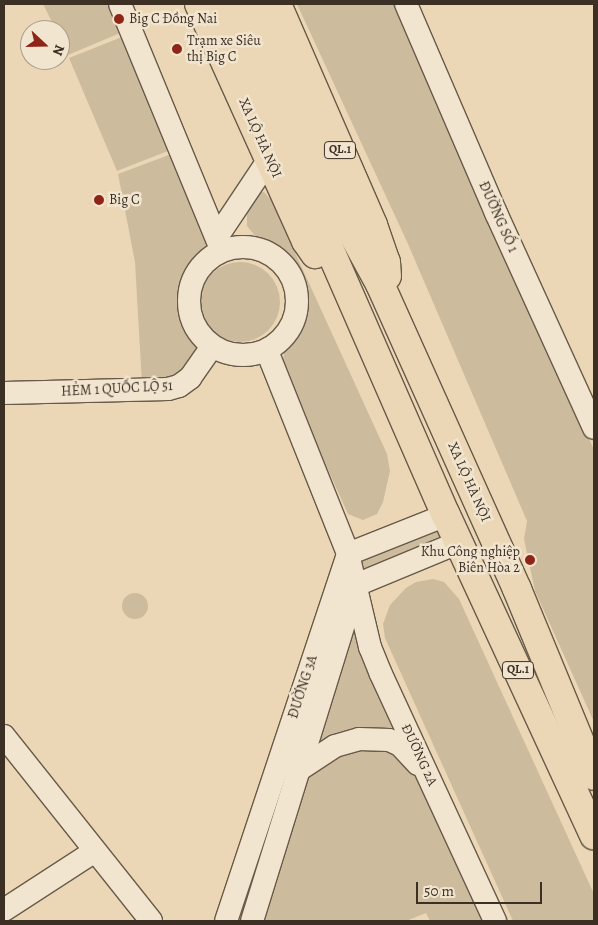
<!DOCTYPE html>
<meta charset="utf-8">
<style>
body{margin:0}
#map{position:relative;width:598px;height:925px;overflow:hidden;background:#ebd7b6;font-family:Alegreya,serif}
div>[style]{position:absolute}
.green>*{inset:0;background:#cdbb9d}
.round{border-radius:50%}
.roads{filter:drop-shadow(1px 0 #685a49) drop-shadow(-1px 0 #685a49) drop-shadow(0 1px #685a49) drop-shadow(0 -1px #685a49)}
.minor>*{height:22px;margin:-11px;padding:0 11px;transform-origin:11px;border-radius:11px;background:#f2e5d0}
.minor>.ring{margin:-11px;padding:0;box-sizing:content-box;background:none;border:22px solid #f2e5d0;border-radius:50%}
.highway>*{height:28px;margin:-14px;padding:0 14px;transform-origin:14px;border-radius:14px;background:#ebd7b6}
.dots>*{width:14px;height:14px;translate:-50% -50%;box-sizing:border-box;border:2px solid #f2e5d0;border-radius:50%}
span{translate:-50% -50%;white-space:nowrap;text-align:center;line-height:1.15;-webkit-text-stroke:5px #f2e5d0;paint-order:stroke}
.shield-label span{padding:1px 4px;background:#f2e5d0;border:1px solid;border-radius:4px;-webkit-text-stroke-width:0}
.shield-label{font-size:12px;color:#3c3025;font-weight:700}
.poi-label{font-size:14px;color:#3c3025}
.left{translate:0 -50%;text-align:left}
.right{translate:-100% -50%;text-align:right}
.street-label{font-size:14px;color:#3c3025}
.frame{position:absolute;inset:0;border:5px solid #3c3025;pointer-events:none}
.north{position:absolute;left:20px;top:20px;width:50px;height:50px;box-sizing:border-box;background:#f2e5d0;border:1px solid #a99d8c;border-radius:50%;rotate:111deg;font-size:14px;font-weight:700;line-height:20px;text-align:center;color:#3c3025}
.north::after{content:'';display:block;margin:auto;width:18px;height:22px;background:#8f2418;clip-path:polygon(50% 0,100% 100%,50% 72%,0 100%)}
.scale{position:absolute;left:416px;top:882px;width:126px;height:22px;box-sizing:border-box;border:2px solid #3c3025;border-top:0;padding-left:6px;font-size:15px;line-height:18px;white-space:nowrap;color:#3c3025;-webkit-text-stroke:4px #f2e5d0;paint-order:stroke}
</style>
<div id="map">
<div class="green">
<div style="clip-path:polygon(43px 4px,113px 4px,125px 31px,68px 55px,60px 39px,60px 30px,56px 30px)"></div>
<div style="clip-path:polygon(297px 4px,398px 4px,594px 450px,594px 722px,535px 591px,524px 539px,527px 521px,408px 244px)"></div>
<div style="clip-path:polygon(127px 35px,173px 149px,117px 171px,69px 58px)"></div>
<div style="clip-path:polygon(174px 153px,215px 248px,204px 255px,191px 269px,184px 289px,182px 304px,186px 323px,196px 340px,204px 347px,186px 373px,142px 384px,135px 262px,118px 174px)"></div>
<div style="clip-path:polygon(264px 192px,271px 200px,387px 454px,390px 471px,383px 502px,377px 514px,363px 520px,348px 514px,288px 381px,283px 359px,286px 344px,298px 328px,303px 308px,302px 285px,294px 267px,278px 251px,261px 243px,247px 226px,247px 208px,257px 193px)"></div>
<div class="round" style="left:200px;top:262px;width:80px;height:80px"></div>
<div style="clip-path:polygon(442px 527px,447px 537px,359px 574px,355px 562px)"></div>
<div style="clip-path:polygon(433px 579px,444px 582px,459px 599px,594px 894px,594px 921px,513px 921px,385px 638px,383px 624px,390px 605px,406px 588px,416px 582px)"></div>
<div class="round" style="left:122px;top:593px;width:26px;height:26px"></div>
<div style="clip-path:polygon(355px 623px,401px 740px,313px 755px)"></div>
<div style="clip-path:polygon(379px 743px,416px 771px,485px 921px,430px 921px,426px 913px,406px 921px,261px 921px,307px 771px,338px 751px)"></div>
</div>
<div class="roads">
<div class="minor">
<div style="left:120px;top:4px;width:267px;rotate:67.6deg"></div>
<div style="left:406px;top:4px;width:228px;rotate:66.7deg"></div>
<div style="left:496px;top:213px;width:236px;rotate:65.5deg"></div>
<div style="left:217px;top:237px;width:94px;rotate:-56.3deg"></div>
<div class="ring" style="left:189px;top:247px;width:86px;height:86px"></div>
<div style="left:267px;top:351px;width:219px;rotate:68.2deg"></div>
<div style="left:348px;top:554px;width:96px;rotate:76.7deg"></div>
<div style="left:370px;top:647px;width:29px;rotate:68deg"></div>
<div style="left:381px;top:674px;width:272px;rotate:65.2deg"></div>
<div style="left:4px;top:393px;width:164px;rotate:-1.4deg"></div>
<div style="left:168px;top:389px;width:11px;rotate:-15deg"></div>
<div style="left:179px;top:386px;width:14px;rotate:-36deg"></div>
<div style="left:190px;top:378px;width:39px;rotate:-55deg"></div>
<div style="left:356px;top:585px;width:113px;rotate:-22.5deg"></div>
<div style="left:4px;top:736px;width:236px;rotate:51.5deg"></div>
<div style="left:297px;top:771px;width:45px;rotate:-33.3deg"></div>
<div style="left:335px;top:746px;width:25px;rotate:-16deg"></div>
<div style="left:359px;top:739px;width:30px;rotate:2deg"></div>
<div style="left:389px;top:740px;width:12px;rotate:24deg"></div>
<div style="left:400px;top:745px;width:26px;rotate:47deg"></div>
<div style="left:4px;top:910px;width:108px;rotate:-33deg"></div>
<div style="left:226px;top:921px;width:387px;rotate:-71.6deg"></div>
<div style="left:348px;top:554px;width:105px;rotate:-21.7deg"></div>
<div style="left:252px;top:921px;width:351px;rotate:-72.8deg"></div>
</div>
<div class="highway">
<div style="left:199px;top:4px;width:260px;rotate:65.7deg"></div>
<div style="left:306px;top:241px;width:16px;rotate:55deg"></div>
<div style="left:227px;top:4px;width:249px;rotate:67.3deg"></div>
<div style="left:323px;top:234px;width:307px;rotate:66.4deg"></div>
<div style="left:446px;top:515px;width:353px;rotate:65.2deg"></div>
<div style="left:251px;top:4px;width:246px;rotate:66.3deg"></div>
<div style="left:350px;top:229px;width:63px;rotate:61.4deg"></div>
<div style="left:380px;top:284px;width:334px;rotate:65.8deg"></div>
<div style="left:517px;top:589px;width:202px;rotate:67.6deg"></div>
<div style="left:277px;top:4px;width:241px;rotate:66.5deg"></div>
<div style="left:373px;top:225px;width:39px;rotate:71deg"></div>
<div style="left:386px;top:262px;width:14px;rotate:86deg"></div>
</div>
</div>
<div class="dots">
<div style="left:119px;top:19px;background:#8f2418"></div>
<div style="left:177px;top:49px;background:#8f2418"></div>
<div style="left:99px;top:200px;background:#8f2418"></div>
<div style="left:530px;top:560px;background:#8f2418"></div>
</div>
<div class="shield-label">
<span style="left:340px;top:150px">QL.1</span>
<span style="left:518px;top:670px">QL.1</span>
</div>
<div class="poi-label">
<span class="left" style="left:129px;top:19px">Big C Đồng Nai</span>
<span class="left" style="left:187px;top:49px">Trạm xe Siêu<br>thị Big C</span>
<span class="left" style="left:109px;top:200px">Big C</span>
<span class="right" style="left:520px;top:560px">Khu Công nghiệp<br>Biên Hòa 2</span>
</div>
<div class="street-label">
<span style="left:260px;top:138px;rotate:66deg">XA LỘ HÀ NỘI</span>
<span style="left:498px;top:217px;rotate:66deg">ĐƯỜNG SỐ 1</span>
<span style="left:117px;top:389px;rotate:-3deg">HẺM 1 QUỐC LỘ 51</span>
<span style="left:469px;top:482px;rotate:66deg">XA LỘ HÀ NỘI</span>
<span style="left:303px;top:687px;rotate:-72deg">ĐƯỜNG 3A</span>
<span style="left:419px;top:755px;rotate:65deg">ĐƯỜNG 2A</span>
</div>
<div class="frame"></div>
<div class="north">N</div>
<div class="scale">50 m</div>
</div>
